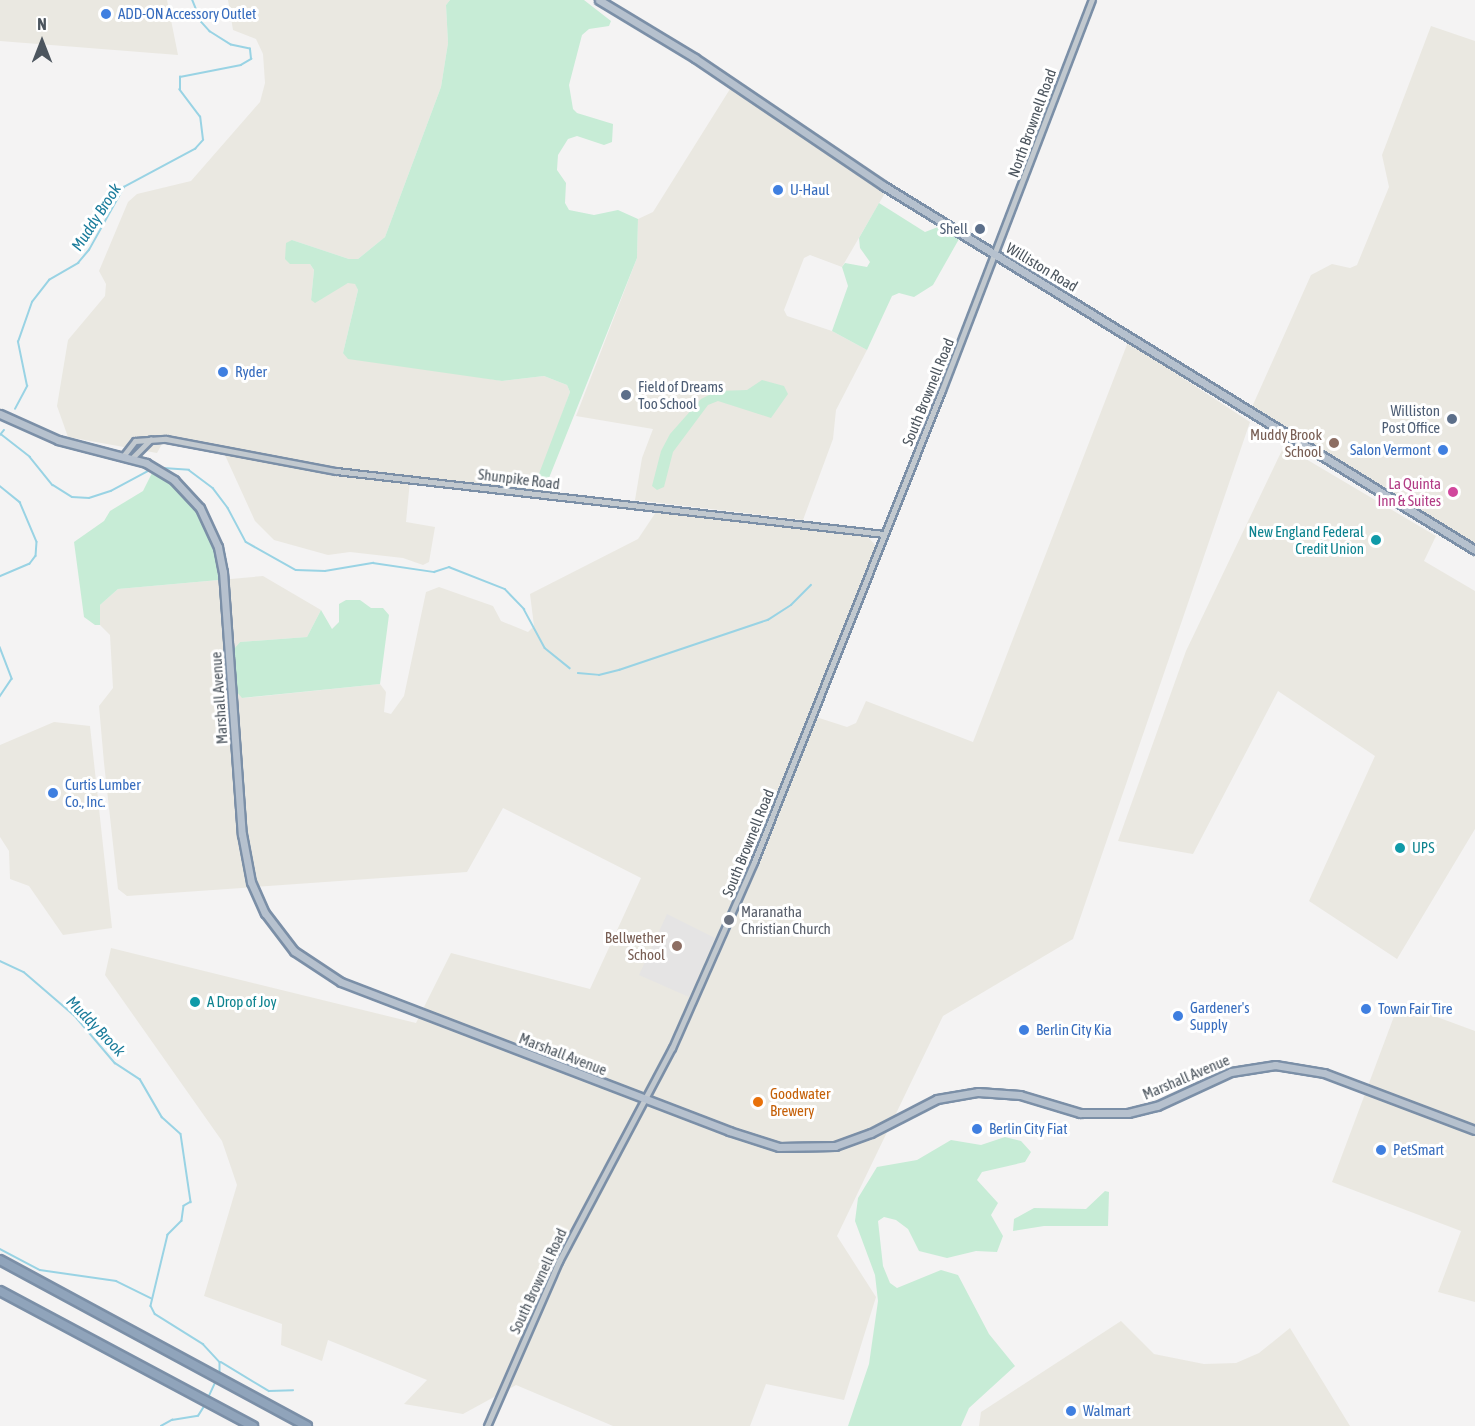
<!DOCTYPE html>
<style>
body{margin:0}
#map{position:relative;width:1475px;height:1426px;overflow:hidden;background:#f4f3f3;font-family:"Asap Condensed",sans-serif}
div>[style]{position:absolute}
.commercial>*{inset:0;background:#eae8e1}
.education>*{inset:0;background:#e5e4e4}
.green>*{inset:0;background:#c7ecd6}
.stream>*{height:1.5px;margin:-0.75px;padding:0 0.75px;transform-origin:0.75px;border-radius:0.75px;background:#99d3e4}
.roads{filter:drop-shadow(2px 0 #7b8fa7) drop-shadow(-2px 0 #7b8fa7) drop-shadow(0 2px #7b8fa7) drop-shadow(0 -2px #7b8fa7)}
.minor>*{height:5px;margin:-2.5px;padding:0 2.5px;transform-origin:2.5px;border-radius:2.5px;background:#c2c9cf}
.major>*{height:7px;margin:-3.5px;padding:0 3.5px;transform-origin:3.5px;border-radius:3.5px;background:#b6c1ce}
.highway>*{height:8px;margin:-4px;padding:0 4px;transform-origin:4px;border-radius:4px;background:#90a4bb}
.dots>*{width:16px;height:16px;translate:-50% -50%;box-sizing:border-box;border:3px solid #fff;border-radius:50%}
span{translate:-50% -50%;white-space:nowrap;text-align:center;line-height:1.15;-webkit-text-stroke:6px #fff;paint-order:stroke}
.shop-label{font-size:15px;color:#366cbe}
.left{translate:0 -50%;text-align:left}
.right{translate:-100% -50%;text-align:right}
.street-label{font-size:15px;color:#4c555e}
.service-label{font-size:15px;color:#4e5e75}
.education-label{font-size:15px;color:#785e54}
.hotel-label{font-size:15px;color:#b23c85}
.culture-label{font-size:15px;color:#0d838f}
.worship-label{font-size:15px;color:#5b616d}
.food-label{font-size:15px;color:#c56008}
.water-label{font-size:16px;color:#1b7c9b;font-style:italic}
.north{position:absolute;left:12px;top:12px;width:60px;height:60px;-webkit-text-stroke:4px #fff;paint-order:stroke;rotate:0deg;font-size:16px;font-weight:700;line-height:24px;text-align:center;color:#4c555e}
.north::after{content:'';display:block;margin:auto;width:21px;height:27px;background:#4c555e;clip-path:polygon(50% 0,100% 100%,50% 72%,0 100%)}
</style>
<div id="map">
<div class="commercial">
<div style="clip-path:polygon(0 0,167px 0,178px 55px,0 41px)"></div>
<div style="clip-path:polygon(228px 0,450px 0,446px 5px,448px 43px,441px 87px,385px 237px,358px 259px,349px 259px,292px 240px,290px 264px,310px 264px,314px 270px,311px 300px,348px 283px,355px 283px,358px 290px,343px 353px,502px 381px,544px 376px,567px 385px,570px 392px,533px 495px,410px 481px,406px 522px,435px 527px,429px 562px,423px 565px,403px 558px,350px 552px,328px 555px,274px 540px,255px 521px,224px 453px,162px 444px,157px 453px,68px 437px,57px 406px,68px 340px,105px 296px,106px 284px,99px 271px,128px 202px,137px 194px,191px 181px,260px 102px,265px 83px,263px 54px,256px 39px,233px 30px)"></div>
<div style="clip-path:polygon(1431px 26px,1475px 41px,1475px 545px,1252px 407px,1311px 275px,1332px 264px,1350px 268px,1357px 265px,1389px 187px,1382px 155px)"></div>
<div style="clip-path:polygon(730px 89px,885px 193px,842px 267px,810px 255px,804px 258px,784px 310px,787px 316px,832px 331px,867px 350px,836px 410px,833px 439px,803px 520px,635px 500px,642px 458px,653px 429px,576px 416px,637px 258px,638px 219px,653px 212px)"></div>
<div style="clip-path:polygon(1128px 342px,1250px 422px,1073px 939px,943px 1016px,837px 1236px,876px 1297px,844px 1400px,766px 1384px,750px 1426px,613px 1426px,516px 1385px,463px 1414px,404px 1404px,427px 1380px,328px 1340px,322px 1361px,281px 1345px,282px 1324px,204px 1296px,237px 1185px,222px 1141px,105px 975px,111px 948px,416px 1023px,451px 953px,590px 989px,641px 878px,503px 808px,467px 872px,127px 896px,118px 889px,104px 763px,99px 706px,113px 688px,110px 635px,100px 625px,100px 605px,118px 589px,263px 576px,321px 610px,307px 637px,240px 642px,233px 650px,236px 691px,243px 698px,380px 684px,386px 692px,384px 712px,391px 714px,404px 696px,426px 592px,439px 587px,493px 606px,501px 621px,528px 632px,534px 626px,530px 594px,638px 539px,658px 509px,868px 537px,876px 546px,812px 706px,816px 717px,847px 727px,856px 723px,866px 701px,973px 742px)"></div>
<div style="clip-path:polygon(1284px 446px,1436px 536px,1424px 561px,1475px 591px,1475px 829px,1397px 959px,1309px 901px,1375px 756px,1278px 691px,1193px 854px,1118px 841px,1186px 651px)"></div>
<div style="clip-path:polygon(54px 722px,90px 726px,112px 928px,63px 935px,29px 886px,10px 879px,9px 851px,0 837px,0 745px)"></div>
<div style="clip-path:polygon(1399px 1003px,1475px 1031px,1475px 1302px,1438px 1292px,1461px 1231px,1332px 1182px)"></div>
<div style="clip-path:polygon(1121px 1321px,1154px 1354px,1204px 1364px,1236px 1363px,1259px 1353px,1290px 1328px,1350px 1426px,979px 1426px,981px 1412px)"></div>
</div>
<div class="education">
<div style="clip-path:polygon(667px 914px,715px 938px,689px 997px,639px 975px)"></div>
</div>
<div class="green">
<div style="clip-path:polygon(450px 0,584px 0,611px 21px,609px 26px,589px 29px,582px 35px,569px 85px,573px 109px,577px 113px,613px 124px,612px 142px,604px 145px,577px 136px,568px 139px,558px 155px,557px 170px,566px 183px,565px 203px,569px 210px,594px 215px,618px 210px,638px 219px,637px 258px,547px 483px,537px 479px,570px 392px,567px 385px,544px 376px,502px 381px,348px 359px,343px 353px,358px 290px,355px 284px,348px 283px,315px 303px,311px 300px,314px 270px,310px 264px,290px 264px,285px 259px,286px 243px,292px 240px,349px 259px,358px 259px,385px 237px,441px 87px,448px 43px,446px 5px)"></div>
<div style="clip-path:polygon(879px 203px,925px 232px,938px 227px,959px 239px,933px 285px,914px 297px,899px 293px,892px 296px,867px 350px,832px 331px,848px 286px,842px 267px,845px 263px,867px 267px,870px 262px,860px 248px,859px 238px)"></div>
<div style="clip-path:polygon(762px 380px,784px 386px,788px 394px,771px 418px,718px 401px,708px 405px,673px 452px,664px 487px,657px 490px,652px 486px,661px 451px,670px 434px,701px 399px,717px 391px,747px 390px)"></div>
<div style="clip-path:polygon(153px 471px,173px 485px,199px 516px,214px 549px,219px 580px,118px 589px,100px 605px,100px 625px,95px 625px,84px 617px,74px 542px,104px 521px,110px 511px,143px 491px)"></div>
<div style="clip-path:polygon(346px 600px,360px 600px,371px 608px,383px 608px,389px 615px,380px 684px,242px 698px,236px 691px,233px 650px,240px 642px,307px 637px,321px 610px,332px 629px,339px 622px,339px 604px)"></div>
<div style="clip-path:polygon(1005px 1137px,1021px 1141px,1031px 1152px,1025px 1162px,982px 1172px,977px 1180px,998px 1203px,991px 1215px,1003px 1236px,997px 1252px,976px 1251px,947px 1258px,919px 1251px,908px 1229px,896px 1220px,884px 1217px,878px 1221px,883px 1266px,890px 1283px,897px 1288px,941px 1270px,958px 1275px,989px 1334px,1015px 1366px,969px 1408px,961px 1426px,848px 1426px,869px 1364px,878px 1301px,875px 1275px,855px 1221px,858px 1198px,877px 1167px,917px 1160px,951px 1140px,981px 1145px)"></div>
<div style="clip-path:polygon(1105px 1191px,1109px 1192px,1108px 1226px,1044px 1226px,1013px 1231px,1014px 1219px,1034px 1208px,1086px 1209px)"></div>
</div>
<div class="stream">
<div style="left:15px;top:409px;width:26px;rotate:-62deg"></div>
<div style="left:27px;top:386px;width:45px;rotate:-101.6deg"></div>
<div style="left:18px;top:342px;width:42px;rotate:-70.7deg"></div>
<div style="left:32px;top:302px;width:28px;rotate:-52deg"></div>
<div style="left:49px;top:280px;width:34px;rotate:-30deg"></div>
<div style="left:78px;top:263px;width:17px;rotate:-50deg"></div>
<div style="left:89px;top:250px;width:72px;rotate:-60.9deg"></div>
<div style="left:124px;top:187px;width:81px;rotate:-28.2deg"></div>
<div style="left:195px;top:149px;width:12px;rotate:-48deg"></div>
<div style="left:203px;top:140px;width:23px;rotate:-97deg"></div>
<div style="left:200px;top:117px;width:34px;rotate:-127deg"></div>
<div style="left:180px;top:90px;width:13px;rotate:-90deg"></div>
<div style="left:180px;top:77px;width:62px;rotate:-11.1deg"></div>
<div style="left:241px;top:65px;width:12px;rotate:-31deg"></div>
<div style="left:251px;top:59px;width:10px;rotate:-96deg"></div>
<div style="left:250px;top:49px;width:19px;rotate:-168deg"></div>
<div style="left:231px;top:45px;width:25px;rotate:-148deg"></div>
<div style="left:210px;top:32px;width:13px;rotate:-132deg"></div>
<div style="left:201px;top:22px;width:24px;rotate:-112deg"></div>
<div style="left:1px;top:434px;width:37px;rotate:38deg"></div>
<div style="left:30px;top:457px;width:36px;rotate:51deg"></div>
<div style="left:53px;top:485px;width:22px;rotate:32deg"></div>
<div style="left:72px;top:497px;width:17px;rotate:3deg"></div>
<div style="left:89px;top:498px;width:23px;rotate:-18deg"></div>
<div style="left:111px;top:491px;width:44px;rotate:-28.3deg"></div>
<div style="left:0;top:435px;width:6px;rotate:-51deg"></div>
<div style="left:163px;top:468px;width:26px;rotate:4deg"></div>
<div style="left:189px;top:470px;width:30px;rotate:37deg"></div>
<div style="left:213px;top:488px;width:25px;rotate:53deg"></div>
<div style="left:228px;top:508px;width:38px;rotate:62deg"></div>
<div style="left:246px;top:542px;width:57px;rotate:29.2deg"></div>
<div style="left:296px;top:570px;width:29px;rotate:2deg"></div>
<div style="left:325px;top:571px;width:49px;rotate:-9.5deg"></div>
<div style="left:373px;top:563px;width:62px;rotate:8.4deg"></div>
<div style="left:434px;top:572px;width:16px;rotate:-18deg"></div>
<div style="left:449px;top:567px;width:60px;rotate:21.4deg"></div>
<div style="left:505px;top:589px;width:28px;rotate:46deg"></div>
<div style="left:524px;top:609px;width:44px;rotate:61.7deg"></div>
<div style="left:545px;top:648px;width:32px;rotate:39deg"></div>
<div style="left:0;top:486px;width:26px;rotate:39deg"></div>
<div style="left:20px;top:502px;width:43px;rotate:67deg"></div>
<div style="left:37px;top:542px;width:14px;rotate:94deg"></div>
<div style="left:36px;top:556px;width:10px;rotate:127deg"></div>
<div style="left:30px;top:564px;width:33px;rotate:157deg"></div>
<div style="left:0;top:647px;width:34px;rotate:69deg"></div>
<div style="left:12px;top:679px;width:22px;rotate:124deg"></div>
<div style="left:578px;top:673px;width:21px;rotate:5deg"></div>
<div style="left:599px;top:675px;width:21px;rotate:-14deg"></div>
<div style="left:619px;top:670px;width:157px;rotate:-18.6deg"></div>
<div style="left:768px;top:620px;width:27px;rotate:-33deg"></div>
<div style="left:791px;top:605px;width:28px;rotate:-45deg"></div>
<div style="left:0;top:961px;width:26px;rotate:25deg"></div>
<div style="left:24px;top:972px;width:67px;rotate:40.8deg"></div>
<div style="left:75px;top:1016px;width:62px;rotate:49.6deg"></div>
<div style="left:115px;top:1063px;width:30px;rotate:33deg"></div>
<div style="left:140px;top:1079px;width:44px;rotate:59.9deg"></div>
<div style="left:162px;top:1117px;width:25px;rotate:42deg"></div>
<div style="left:181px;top:1134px;width:69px;rotate:81.6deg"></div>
<div style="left:191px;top:1202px;width:8px;rotate:150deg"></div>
<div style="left:184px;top:1206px;width:15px;rotate:98deg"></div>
<div style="left:182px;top:1221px;width:20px;rotate:135deg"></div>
<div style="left:168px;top:1235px;width:73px;rotate:103.5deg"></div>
<div style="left:151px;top:1306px;width:9px;rotate:63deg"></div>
<div style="left:155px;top:1314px;width:57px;rotate:32deg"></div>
<div style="left:203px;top:1344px;width:25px;rotate:47deg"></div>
<div style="left:220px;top:1362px;width:12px;rotate:90deg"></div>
<div style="left:0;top:1249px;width:45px;rotate:27.7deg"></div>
<div style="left:40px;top:1270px;width:77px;rotate:8.2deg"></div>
<div style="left:116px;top:1281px;width:39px;rotate:26deg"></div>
<div style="left:221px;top:1362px;width:56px;rotate:31.1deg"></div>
<div style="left:269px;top:1391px;width:24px;rotate:-2deg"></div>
<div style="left:208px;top:1398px;width:19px;rotate:-65deg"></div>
<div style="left:161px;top:1426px;width:13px;rotate:-29deg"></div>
<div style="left:172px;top:1420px;width:26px;rotate:-9deg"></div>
<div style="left:198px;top:1416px;width:13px;rotate:-58deg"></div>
</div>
<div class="roads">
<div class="minor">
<div style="left:124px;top:455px;width:18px;rotate:-52deg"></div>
<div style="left:135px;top:441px;width:31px;rotate:-4deg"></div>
<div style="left:166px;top:439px;width:173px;rotate:10.7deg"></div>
<div style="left:336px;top:471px;width:552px;rotate:6.56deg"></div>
<div style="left:133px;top:457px;width:25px;rotate:-45deg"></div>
<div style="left:487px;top:1426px;width:180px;rotate:-66.4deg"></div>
<div style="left:559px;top:1261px;width:241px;rotate:-62.1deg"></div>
<div style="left:672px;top:1048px;width:203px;rotate:-66.2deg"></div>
<div style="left:754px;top:862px;width:508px;rotate:-68.28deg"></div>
<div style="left:942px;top:390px;width:418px;rotate:-69deg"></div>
</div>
<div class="major">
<div style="left:599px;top:0;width:112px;rotate:31.1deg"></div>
<div style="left:695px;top:58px;width:228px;rotate:34.1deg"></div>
<div style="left:884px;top:186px;width:694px;rotate:31.63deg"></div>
<div style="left:0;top:414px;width:64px;rotate:24.1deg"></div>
<div style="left:58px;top:440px;width:91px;rotate:14.6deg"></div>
<div style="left:146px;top:463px;width:33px;rotate:31deg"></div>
<div style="left:174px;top:480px;width:38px;rotate:47deg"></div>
<div style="left:200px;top:508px;width:43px;rotate:65.2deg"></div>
<div style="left:218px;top:547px;width:25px;rotate:79deg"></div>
<div style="left:223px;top:572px;width:263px;rotate:85.9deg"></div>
<div style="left:242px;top:834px;width:49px;rotate:79.4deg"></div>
<div style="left:251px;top:882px;width:34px;rotate:66deg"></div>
<div style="left:265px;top:913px;width:48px;rotate:52.7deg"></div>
<div style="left:294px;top:951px;width:56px;rotate:33.4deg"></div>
<div style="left:341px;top:982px;width:416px;rotate:21deg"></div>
<div style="left:729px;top:1131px;width:52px;rotate:17.7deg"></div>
<div style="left:779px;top:1147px;width:56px;rotate:-1deg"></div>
<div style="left:835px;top:1146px;width:38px;rotate:-20deg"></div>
<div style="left:871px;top:1133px;width:74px;rotate:-27.3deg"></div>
<div style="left:937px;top:1099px;width:42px;rotate:-9.7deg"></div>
<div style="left:978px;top:1092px;width:42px;rotate:4.1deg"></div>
<div style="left:1020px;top:1095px;width:63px;rotate:16.7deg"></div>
<div style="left:1080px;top:1113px;width:48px"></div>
<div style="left:1128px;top:1113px;width:30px;rotate:-14deg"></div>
<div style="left:1157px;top:1106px;width:81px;rotate:-24.7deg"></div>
<div style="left:1231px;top:1072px;width:45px;rotate:-9deg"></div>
<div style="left:1275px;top:1065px;width:50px;rotate:9.3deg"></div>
<div style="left:1324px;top:1073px;width:161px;rotate:20.7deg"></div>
</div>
<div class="highway">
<div style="left:0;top:1260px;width:349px;rotate:28.4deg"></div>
<div style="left:0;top:1291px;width:287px;rotate:28.1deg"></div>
</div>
</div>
<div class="dots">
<div style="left:106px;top:14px;background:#3f7fe0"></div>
<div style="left:778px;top:190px;background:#3f7fe0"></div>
<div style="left:980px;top:229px;background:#5c6f8a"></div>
<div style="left:223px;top:372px;background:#3f7fe0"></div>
<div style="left:626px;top:395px;background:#5c6f8a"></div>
<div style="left:1452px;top:419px;background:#5c6f8a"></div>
<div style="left:1334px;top:443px;background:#8d6e63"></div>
<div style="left:1443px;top:450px;background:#3f7fe0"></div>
<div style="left:1453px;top:492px;background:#d1479c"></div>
<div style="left:1376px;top:540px;background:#0f9aa8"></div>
<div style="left:53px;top:793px;background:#3f7fe0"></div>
<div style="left:1400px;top:848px;background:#0f9aa8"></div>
<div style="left:729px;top:920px;background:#6b7280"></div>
<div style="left:677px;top:946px;background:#8d6e63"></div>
<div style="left:195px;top:1002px;background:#0f9aa8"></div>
<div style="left:1366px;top:1009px;background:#3f7fe0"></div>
<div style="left:1178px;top:1016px;background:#3f7fe0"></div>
<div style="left:1024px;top:1030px;background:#3f7fe0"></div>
<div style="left:758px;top:1102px;background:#e8710a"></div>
<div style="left:977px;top:1129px;background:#3f7fe0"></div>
<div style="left:1381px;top:1150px;background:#3f7fe0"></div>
<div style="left:1071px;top:1411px;background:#3f7fe0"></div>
</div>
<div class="shop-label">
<span class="left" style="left:118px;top:14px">ADD-ON Accessory Outlet</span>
<span class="left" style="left:790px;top:190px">U-Haul</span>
<span class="left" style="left:235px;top:372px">Ryder</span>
<span class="right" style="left:1431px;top:450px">Salon Vermont</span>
<span class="left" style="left:65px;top:793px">Curtis Lumber<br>Co., Inc.</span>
<span class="left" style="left:1190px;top:1016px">Gardener's<br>Supply</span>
<span class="left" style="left:1378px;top:1009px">Town Fair Tire</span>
<span class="left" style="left:1036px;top:1030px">Berlin City Kia</span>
<span class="left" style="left:989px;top:1129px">Berlin City Fiat</span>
<span class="left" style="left:1393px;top:1150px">PetSmart</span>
<span class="left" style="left:1083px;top:1411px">Walmart</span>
</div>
<div class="street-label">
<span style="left:1032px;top:123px;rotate:-70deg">North Brownell Road</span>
<span style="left:1042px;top:267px;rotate:31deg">Williston Road</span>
<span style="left:928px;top:392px;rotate:-68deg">South Brownell Road</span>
<span style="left:519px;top:479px;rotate:7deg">Shunpike Road</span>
<span style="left:219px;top:698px;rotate:-94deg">Marshall Avenue</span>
<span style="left:748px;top:843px;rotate:-68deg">South Brownell Road</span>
<span style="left:563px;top:1054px;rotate:21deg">Marshall Avenue</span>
<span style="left:1186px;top:1077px;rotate:-23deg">Marshall Avenue</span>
<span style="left:538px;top:1281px;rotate:-65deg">South Brownell Road</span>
</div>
<div class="service-label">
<span class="right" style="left:968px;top:229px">Shell</span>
<span class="left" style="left:638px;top:395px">Field of Dreams<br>Too School</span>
<span class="right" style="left:1440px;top:419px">Williston<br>Post Office</span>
</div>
<div class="education-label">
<span class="right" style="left:1322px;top:443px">Muddy Brook<br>School</span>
<span class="right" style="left:665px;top:946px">Bellwether<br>School</span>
</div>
<div class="hotel-label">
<span class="right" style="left:1441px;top:492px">La Quinta<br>Inn &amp; Suites</span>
</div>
<div class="culture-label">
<span class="right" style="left:1364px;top:540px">New England Federal<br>Credit Union</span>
<span class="left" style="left:1412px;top:848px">UPS</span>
<span class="left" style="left:207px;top:1002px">A Drop of Joy</span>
</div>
<div class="worship-label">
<span class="left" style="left:741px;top:920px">Maranatha<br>Christian Church</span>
</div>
<div class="food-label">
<span class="left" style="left:770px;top:1102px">Goodwater<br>Brewery</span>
</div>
<div class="water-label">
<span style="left:96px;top:217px;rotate:-57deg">Muddy Brook</span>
<span style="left:96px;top:1026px;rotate:46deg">Muddy Brook</span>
</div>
<div class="north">N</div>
</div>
